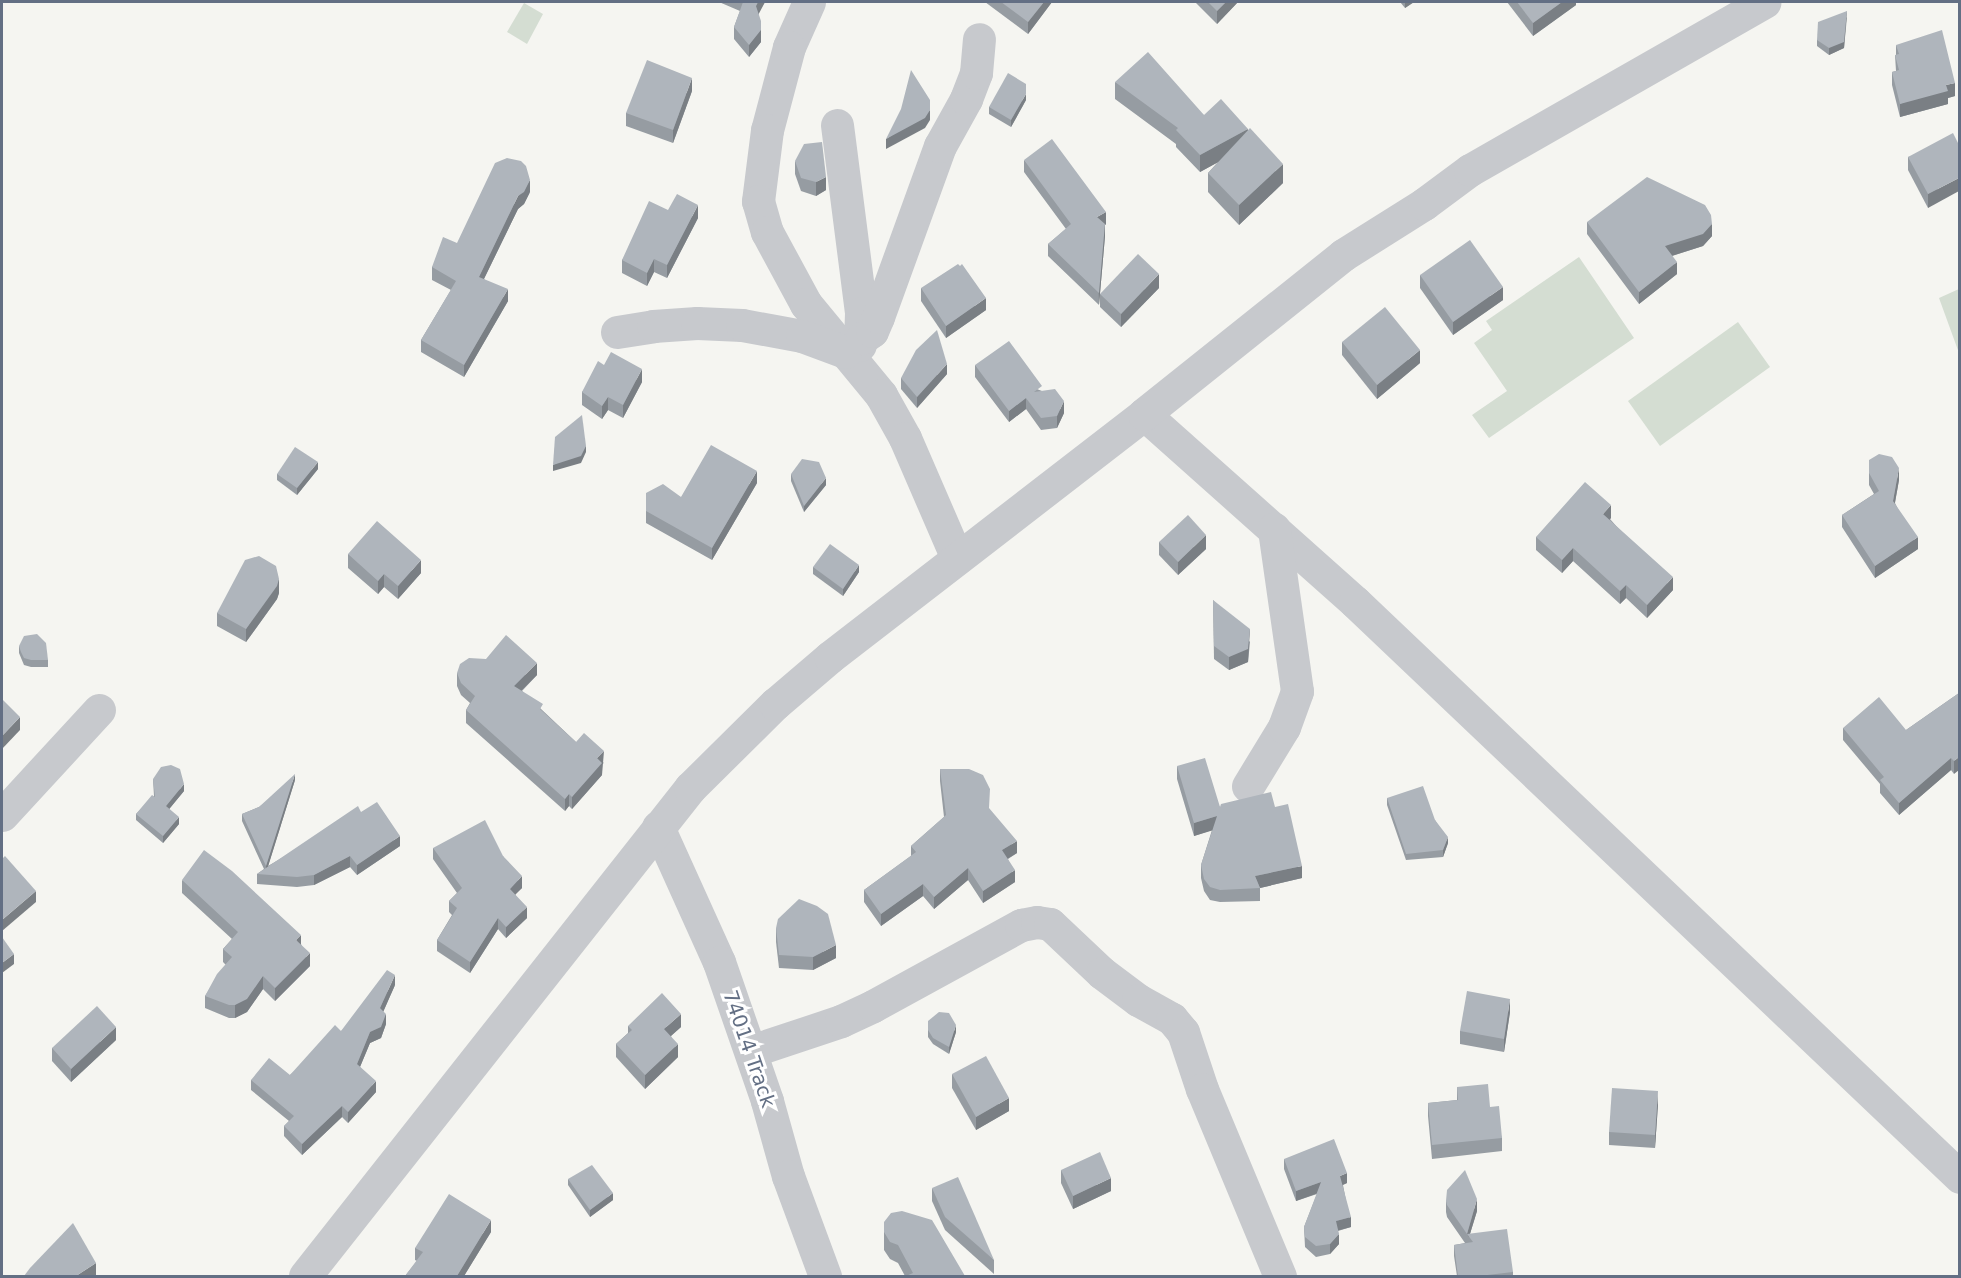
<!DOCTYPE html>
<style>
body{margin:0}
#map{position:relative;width:1961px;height:1278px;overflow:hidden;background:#f5f5f1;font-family:"DejaVu Sans",sans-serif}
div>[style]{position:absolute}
.green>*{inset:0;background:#d4ddd2}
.minor>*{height:33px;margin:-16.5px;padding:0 16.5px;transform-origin:16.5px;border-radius:16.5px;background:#c7c9cd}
.wall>*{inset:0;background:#969ca2}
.shaded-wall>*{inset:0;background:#7a7f84}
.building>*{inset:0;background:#afb5bc}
span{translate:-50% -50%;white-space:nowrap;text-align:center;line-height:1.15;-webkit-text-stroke:6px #fff;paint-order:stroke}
.street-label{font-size:20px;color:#636f84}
.frame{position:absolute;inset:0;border:3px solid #636f84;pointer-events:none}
</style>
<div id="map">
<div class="green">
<div style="clip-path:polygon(524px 3px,543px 14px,527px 44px,507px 32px)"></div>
<div style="clip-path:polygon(1579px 257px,1634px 338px,1489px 438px,1472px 415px,1507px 391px,1474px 343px,1492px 330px,1486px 321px)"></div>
<div style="clip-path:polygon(1959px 289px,1959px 353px,1939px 298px)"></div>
<div style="clip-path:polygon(1738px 322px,1770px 367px,1660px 446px,1628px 401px)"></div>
</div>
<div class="minor">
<div style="left:809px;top:2px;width:49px;rotate:114deg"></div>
<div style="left:789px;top:47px;width:86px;rotate:104.8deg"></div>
<div style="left:767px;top:130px;width:72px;rotate:97.2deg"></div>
<div style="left:758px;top:201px;width:32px;rotate:74deg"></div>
<div style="left:767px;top:232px;width:82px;rotate:61.6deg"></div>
<div style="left:806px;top:304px;width:118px;rotate:50.5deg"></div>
<div style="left:881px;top:395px;width:49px;rotate:60.8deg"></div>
<div style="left:905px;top:438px;width:131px;rotate:66.6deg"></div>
<div style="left:837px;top:125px;width:190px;rotate:82.7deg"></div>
<div style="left:861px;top:313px;width:32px;rotate:92deg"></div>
<div style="left:617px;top:332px;width:36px;rotate:-9deg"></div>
<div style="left:653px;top:326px;width:44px;rotate:-3.9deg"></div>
<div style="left:697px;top:323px;width:45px;rotate:2.5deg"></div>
<div style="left:742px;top:325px;width:61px;rotate:10.4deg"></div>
<div style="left:802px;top:336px;width:46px;rotate:20.4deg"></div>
<div style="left:862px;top:338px;width:12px;rotate:-35deg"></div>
<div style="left:872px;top:331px;width:15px;rotate:-67deg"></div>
<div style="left:878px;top:317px;width:182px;rotate:-70.1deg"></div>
<div style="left:940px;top:146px;width:54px;rotate:-61deg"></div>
<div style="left:966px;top:99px;width:28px;rotate:-69deg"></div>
<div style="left:976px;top:73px;width:34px;rotate:-85deg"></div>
<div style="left:1144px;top:414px;width:283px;rotate:41.7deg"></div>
<div style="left:1355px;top:602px;width:835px;rotate:43.54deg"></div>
<div style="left:1248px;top:786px;width:69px;rotate:-58.6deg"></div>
<div style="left:1284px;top:727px;width:38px;rotate:-70deg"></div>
<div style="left:1297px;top:691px;width:164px;rotate:-98.1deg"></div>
<div style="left:2px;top:815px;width:143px;rotate:-47.3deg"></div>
<div style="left:658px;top:827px;width:148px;rotate:65.7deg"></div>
<div style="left:719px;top:962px;width:147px;rotate:70.9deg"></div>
<div style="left:767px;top:1101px;width:78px;rotate:74.4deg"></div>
<div style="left:788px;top:1176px;width:107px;rotate:69.7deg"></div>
<div style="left:751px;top:1051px;width:95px;rotate:-18.4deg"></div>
<div style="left:841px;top:1021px;width:35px;rotate:-25deg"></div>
<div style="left:873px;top:1006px;width:169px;rotate:-28.7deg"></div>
<div style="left:1021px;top:925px;width:16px;rotate:-11deg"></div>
<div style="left:1037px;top:922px;width:13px;rotate:9deg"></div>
<div style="left:1050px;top:924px;width:71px;rotate:43.3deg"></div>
<div style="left:1102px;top:973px;width:45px;rotate:36.9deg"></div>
<div style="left:1138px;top:1000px;width:39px;rotate:29deg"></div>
<div style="left:1172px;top:1019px;width:17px;rotate:50deg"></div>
<div style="left:1183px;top:1032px;width:60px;rotate:71.6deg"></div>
<div style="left:1202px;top:1089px;width:203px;rotate:67.4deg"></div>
<div style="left:305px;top:1276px;width:622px;rotate:-51.73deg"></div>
<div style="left:690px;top:788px;width:120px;rotate:-44.7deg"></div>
<div style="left:775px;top:704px;width:72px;rotate:-40.5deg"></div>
<div style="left:830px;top:657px;width:397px;rotate:-37.7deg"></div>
<div style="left:1144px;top:414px;width:255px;rotate:-38.6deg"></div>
<div style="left:1343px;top:255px;width:96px;rotate:-32.2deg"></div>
<div style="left:1424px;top:204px;width:57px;rotate:-36.5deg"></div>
<div style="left:1470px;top:170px;width:339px;rotate:-29.7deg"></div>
</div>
<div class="wall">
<div style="clip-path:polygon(719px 2px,765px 2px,758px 13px,761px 42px,749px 57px,734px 39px,734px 27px,740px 11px)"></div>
<div style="clip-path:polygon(985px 2px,1052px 2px,1028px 34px)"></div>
<div style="clip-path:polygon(1195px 2px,1238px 2px,1217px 24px)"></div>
<div style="clip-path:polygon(1400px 2px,1414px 2px,1405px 8px)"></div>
<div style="clip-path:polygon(1507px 2px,1576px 2px,1576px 5px,1533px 36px)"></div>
<div style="clip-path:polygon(1847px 17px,1844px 48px,1829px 55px,1817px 46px,1817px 40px)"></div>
<div style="clip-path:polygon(1896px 45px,1955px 96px,1948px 98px,1948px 104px,1900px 117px,1892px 85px,1892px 72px,1896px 71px,1895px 55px,1896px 55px)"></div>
<div style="clip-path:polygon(1115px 82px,1204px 115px,1248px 130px,1283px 183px,1239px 225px,1208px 192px,1208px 173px,1218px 162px,1200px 172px,1176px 147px,1176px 144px,1115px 99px)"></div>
<div style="clip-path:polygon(692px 91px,673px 143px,626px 126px,626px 113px)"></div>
<div style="clip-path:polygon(1026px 100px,1011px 127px,989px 114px,989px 107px)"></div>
<div style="clip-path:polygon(1959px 145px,1928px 208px,1908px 170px,1908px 157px)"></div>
<div style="clip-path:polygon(1024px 160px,1106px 224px,1105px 225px,1105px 236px,1099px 305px,1048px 256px,1048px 244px,1066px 229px,1024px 172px)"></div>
<div style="clip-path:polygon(795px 161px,826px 190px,816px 196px,801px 191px,795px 174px)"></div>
<div style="clip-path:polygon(530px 192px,524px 204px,518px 209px,484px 279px,508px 301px,464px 377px,421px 352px,421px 340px,451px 290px,432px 280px,432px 267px)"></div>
<div style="clip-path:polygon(668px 210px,698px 218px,667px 278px,654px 272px,647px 286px,622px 273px,622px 260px)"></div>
<div style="clip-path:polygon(1587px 222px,1712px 236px,1703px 246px,1672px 256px,1677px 274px,1639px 304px,1587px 234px)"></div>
<div style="clip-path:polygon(1420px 275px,1503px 300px,1453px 335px,1420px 288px)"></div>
<div style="clip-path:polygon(921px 288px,986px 310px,946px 338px,921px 301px)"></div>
<div style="clip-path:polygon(1159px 288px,1121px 327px,1100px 307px,1100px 294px)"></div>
<div style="clip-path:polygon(1342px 342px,1420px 363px,1377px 399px,1342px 355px)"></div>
<div style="clip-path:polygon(604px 365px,642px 382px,623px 418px,608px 410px,602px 419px,582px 405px,582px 392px)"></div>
<div style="clip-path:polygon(975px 365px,1042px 391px,1064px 413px,1057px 428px,1041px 430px,1026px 409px,1009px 422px,975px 377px)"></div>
<div style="clip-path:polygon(947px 374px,917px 408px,901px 389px,901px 378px)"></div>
<div style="clip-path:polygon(1869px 460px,1899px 480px,1895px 503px,1918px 549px,1875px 578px,1842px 527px,1842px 515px,1874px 494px,1869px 485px)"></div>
<div style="clip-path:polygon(318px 469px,297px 495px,277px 480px,277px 474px)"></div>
<div style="clip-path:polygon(791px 474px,826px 485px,804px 512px,791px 481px)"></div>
<div style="clip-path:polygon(757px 483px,712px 560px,646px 523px,646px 493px,681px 497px)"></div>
<div style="clip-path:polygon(1611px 518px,1610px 519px,1673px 590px,1647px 618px,1626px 598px,1620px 604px,1573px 561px,1562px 573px,1536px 550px,1536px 537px)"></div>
<div style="clip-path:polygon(1159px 542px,1206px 549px,1178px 575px,1159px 555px)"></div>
<div style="clip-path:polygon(348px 554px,421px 573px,398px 599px,384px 587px,378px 594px,348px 568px)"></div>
<div style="clip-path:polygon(813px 567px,859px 572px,843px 596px,813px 574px)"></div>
<div style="clip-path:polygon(279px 593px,277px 599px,246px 642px,217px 626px,217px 613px)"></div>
<div style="clip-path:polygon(1213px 600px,1250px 642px,1248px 662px,1229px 670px,1214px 659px)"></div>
<div style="clip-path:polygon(19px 646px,48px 660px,48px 667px,31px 667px,24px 665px,19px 653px)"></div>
<div style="clip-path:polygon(457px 673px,537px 675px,522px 691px,576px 742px,604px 763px,602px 764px,602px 775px,572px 809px,569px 806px,565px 811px,466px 723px,466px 710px,470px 703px,461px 695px,457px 686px)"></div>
<div style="clip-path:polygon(1959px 693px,1954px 774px,1951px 770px,1899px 815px,1880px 793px,1880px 784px,1843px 740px,1843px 728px,1906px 730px)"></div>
<div style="clip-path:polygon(1177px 766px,1220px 807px,1275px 807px,1302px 878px,1260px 888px,1260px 901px,1220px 902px,1210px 900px,1204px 891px,1201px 878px,1201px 865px,1212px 830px,1194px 836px,1177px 779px)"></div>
<div style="clip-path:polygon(940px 769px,989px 809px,1017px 853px,1008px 859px,1015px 882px,983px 903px,968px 880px,934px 909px,923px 896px,881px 926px,864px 902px,864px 890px,911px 856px,911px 846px,944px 817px,940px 781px)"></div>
<div style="clip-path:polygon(153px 779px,184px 791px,169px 809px,179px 824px,163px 843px,136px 820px,136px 814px,154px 796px)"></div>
<div style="clip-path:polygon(295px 780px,268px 866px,361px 812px,400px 846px,357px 875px,350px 867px,314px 885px,297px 887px,257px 884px,257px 874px,264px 869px,242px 821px,242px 814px,259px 807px)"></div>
<div style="clip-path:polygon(1387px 798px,1435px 820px,1448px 843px,1443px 857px,1406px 860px,1387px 805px)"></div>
<div style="clip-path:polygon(433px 848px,503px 856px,522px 888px,515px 894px,527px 918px,506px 938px,498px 929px,470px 973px,437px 951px,437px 940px,452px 915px,449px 912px,449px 901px,457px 893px,433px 859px)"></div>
<div style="clip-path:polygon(182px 880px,301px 944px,310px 966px,275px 1001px,263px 989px,247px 1012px,235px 1018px,229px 1018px,205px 1008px,205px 996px,226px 965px,223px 962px,223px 949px,232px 939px,182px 893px)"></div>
<div style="clip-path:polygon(776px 928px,836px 958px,813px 970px,779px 968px,776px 942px)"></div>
<div style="clip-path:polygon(395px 985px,383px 1012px,386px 1024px,381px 1038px,370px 1043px,360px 1067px,376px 1092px,348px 1123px,342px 1117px,302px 1155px,284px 1136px,284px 1126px,289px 1121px,251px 1090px,251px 1080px,290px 1075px)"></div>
<div style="clip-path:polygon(1510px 1012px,1504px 1052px,1460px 1044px,1460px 1031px)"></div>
<div style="clip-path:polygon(928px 1021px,956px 1032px,949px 1054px,933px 1044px,928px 1037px)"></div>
<div style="clip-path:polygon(628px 1026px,681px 1027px,671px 1036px,678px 1057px,645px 1089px,616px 1057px,616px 1044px,628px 1033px)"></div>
<div style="clip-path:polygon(116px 1040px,71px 1082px,52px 1061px,52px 1048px)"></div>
<div style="clip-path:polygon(952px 1074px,1009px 1111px,976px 1130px,952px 1088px)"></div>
<div style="clip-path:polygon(1457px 1087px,1490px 1107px,1502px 1138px,1502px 1151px,1432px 1159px,1428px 1116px,1428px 1103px,1457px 1100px)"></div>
<div style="clip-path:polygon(1658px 1104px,1655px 1148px,1609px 1145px,1609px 1132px)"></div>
<div style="clip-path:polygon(1284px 1159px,1347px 1183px,1343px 1185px,1351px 1227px,1338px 1231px,1339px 1244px,1330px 1254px,1316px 1257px,1305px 1247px,1304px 1227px,1317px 1194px,1296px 1201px,1284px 1169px)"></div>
<div style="clip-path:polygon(1061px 1170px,1111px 1191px,1073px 1209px,1061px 1183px)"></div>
<div style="clip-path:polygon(568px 1179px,613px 1200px,590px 1217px,568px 1185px)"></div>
<div style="clip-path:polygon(932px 1188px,994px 1260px,994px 1274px,945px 1230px,932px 1201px)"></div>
<div style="clip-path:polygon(1446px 1201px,1477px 1211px,1470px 1234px,1513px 1272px,1513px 1276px,1457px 1276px,1454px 1256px,1454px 1245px,1465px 1243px,1447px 1217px,1446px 1212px)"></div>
<div style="clip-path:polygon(884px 1222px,965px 1276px,905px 1276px,898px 1263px,890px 1259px,884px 1250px)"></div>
<div style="clip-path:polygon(491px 1232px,464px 1276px,405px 1276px,417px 1261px,415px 1260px,415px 1248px)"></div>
</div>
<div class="shaded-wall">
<div style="clip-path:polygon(758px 2px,765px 2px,756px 19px,756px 6px)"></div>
<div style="clip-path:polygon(1044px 2px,1052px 2px,1028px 34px,1028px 22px)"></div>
<div style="clip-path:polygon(1226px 2px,1238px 2px,1217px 24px,1217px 11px)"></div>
<div style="clip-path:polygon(1405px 2px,1414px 2px,1405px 8px)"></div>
<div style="clip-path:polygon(1562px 2px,1576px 2px,1576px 5px,1533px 36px,1533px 23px)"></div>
<div style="clip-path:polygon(1847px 11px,1844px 48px,1829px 55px,1829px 48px)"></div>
<div style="clip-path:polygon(761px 21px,761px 42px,749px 57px,749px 45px)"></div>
<div style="clip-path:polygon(692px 78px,692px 91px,673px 143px,673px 130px)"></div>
<div style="clip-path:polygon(1955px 83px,1955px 96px,1948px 98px,1948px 104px,1900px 117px,1900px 104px,1946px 85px)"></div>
<div style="clip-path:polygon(1026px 94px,1026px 100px,1011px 127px,1011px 120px)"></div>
<div style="clip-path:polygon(930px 110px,930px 120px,925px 128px,886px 149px,886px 139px)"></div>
<div style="clip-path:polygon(1248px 129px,1248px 146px,1200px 172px,1200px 155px)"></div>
<div style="clip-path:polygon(1283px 164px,1283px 183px,1239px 225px,1239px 205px)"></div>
<div style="clip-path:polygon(826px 177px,826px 190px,816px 196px,816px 182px)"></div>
<div style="clip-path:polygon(1959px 178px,1959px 191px,1928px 208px,1928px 194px)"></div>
<div style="clip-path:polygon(530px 180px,530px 192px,524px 204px,518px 209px,479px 289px,479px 277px,518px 196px)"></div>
<div style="clip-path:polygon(698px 205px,698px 218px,667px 278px,667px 265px)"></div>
<div style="clip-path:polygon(1106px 212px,1106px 224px,1105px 225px,1105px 236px,1099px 305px,1097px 217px)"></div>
<div style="clip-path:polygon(1712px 224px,1712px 236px,1703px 246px,1665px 258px,1665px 246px)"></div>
<div style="clip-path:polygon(654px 259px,654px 272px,647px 286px,647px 273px)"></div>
<div style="clip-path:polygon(1677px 262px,1677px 274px,1639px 304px,1639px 292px)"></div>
<div style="clip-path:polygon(1159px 274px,1159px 288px,1121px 327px,1121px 314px)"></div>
<div style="clip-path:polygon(1503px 287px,1503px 300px,1453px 335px,1453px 322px)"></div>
<div style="clip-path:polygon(508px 289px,508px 301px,464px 377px,464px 365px)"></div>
<div style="clip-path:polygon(986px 298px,986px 310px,946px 338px,946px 326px)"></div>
<div style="clip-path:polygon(1420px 350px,1420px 363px,1377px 399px,1377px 385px)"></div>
<div style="clip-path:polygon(947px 364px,947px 374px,917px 408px,917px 397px)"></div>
<div style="clip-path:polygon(642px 369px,642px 382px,623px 418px,623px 405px)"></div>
<div style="clip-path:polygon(608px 397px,608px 410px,602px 419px,602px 406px)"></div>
<div style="clip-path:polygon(1026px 398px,1026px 409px,1009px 422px,1009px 411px)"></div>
<div style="clip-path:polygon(1064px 401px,1064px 413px,1057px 428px,1057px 416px)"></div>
<div style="clip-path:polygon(586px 446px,586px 452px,581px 463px,553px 471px,553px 465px)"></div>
<div style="clip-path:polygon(318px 462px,318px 469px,297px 495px,297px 488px)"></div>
<div style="clip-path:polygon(1899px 468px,1899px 480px,1893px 513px,1893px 501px)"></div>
<div style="clip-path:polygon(757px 471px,757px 483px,712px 560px,712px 548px)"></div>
<div style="clip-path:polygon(826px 478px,826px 485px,804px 512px,804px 506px)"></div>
<div style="clip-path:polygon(1611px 505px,1611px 518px,1603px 527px,1603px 514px)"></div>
<div style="clip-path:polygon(1206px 535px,1206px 549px,1178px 575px,1178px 562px)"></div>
<div style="clip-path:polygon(1918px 537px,1918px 549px,1875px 578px,1875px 566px)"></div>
<div style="clip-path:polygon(1573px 548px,1573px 561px,1562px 573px,1562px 560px)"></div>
<div style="clip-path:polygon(421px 560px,421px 573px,398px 599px,398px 586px)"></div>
<div style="clip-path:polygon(859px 565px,859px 572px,843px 596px,843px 589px)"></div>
<div style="clip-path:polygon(384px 574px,384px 587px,378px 594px,378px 581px)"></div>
<div style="clip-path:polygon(1673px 577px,1673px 590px,1647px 618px,1647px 605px)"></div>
<div style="clip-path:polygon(279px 579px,279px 593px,277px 599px,246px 642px,246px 629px)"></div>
<div style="clip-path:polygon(1626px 585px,1626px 598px,1620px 604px,1620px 591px)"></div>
<div style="clip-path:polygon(1250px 629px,1248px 662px,1229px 670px,1229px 657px)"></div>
<div style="clip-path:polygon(537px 663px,537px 675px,514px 698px,514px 686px)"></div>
<div style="clip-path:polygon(20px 717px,20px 730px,2px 749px,2px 736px)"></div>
<div style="clip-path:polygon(604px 751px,602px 775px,572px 809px,572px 797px,597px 758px)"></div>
<div style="clip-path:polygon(1959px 757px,1959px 770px,1954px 774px,1954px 761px)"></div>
<div style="clip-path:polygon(1951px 758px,1951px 770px,1899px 815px,1899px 803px)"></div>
<div style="clip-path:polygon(295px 774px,295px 780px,266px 873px,266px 866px)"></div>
<div style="clip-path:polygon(184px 784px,184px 791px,166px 813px,166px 806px)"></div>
<div style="clip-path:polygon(569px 794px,569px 806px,565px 811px,565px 799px)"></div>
<div style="clip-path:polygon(1217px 816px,1217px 829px,1194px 836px,1194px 823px)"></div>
<div style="clip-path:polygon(179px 817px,179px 824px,163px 843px,163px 836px)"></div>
<div style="clip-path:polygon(400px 836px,400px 846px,357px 875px,357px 865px)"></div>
<div style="clip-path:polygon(1448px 837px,1448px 843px,1443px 857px,1443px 850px)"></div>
<div style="clip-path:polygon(1017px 841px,1017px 853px,1002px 862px,1002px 850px)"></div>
<div style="clip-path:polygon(350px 856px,350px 867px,314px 885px,314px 875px)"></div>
<div style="clip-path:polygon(1302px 866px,1302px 878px,1260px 888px,1255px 876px)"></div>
<div style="clip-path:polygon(968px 868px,968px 880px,934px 909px,934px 897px)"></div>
<div style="clip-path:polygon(1015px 870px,1015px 882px,983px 903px,983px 891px)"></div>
<div style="clip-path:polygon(522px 876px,522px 888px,510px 900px,510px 889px)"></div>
<div style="clip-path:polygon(923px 884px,923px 896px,881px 926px,881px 914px)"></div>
<div style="clip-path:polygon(36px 891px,36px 902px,2px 931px,2px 920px)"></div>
<div style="clip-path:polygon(527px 907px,527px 918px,506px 938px,506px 927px)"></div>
<div style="clip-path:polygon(498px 918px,498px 929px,470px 973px,470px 962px)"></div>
<div style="clip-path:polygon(301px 935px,301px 948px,296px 940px)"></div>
<div style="clip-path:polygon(836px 945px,836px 958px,813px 970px,813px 957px)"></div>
<div style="clip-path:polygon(310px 953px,310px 966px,275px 1001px,275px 988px)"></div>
<div style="clip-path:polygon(14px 954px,14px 964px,2px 973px,2px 963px)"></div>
<div style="clip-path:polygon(395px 975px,395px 985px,380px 1019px,380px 1008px)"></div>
<div style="clip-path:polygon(263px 976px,263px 989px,247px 1012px,235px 1018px,235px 1005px)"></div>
<div style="clip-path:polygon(1510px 999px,1510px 1012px,1504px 1052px,1504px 1039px)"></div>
<div style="clip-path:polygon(386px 1014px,386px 1024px,381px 1038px,370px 1043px,357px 1074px,357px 1064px,370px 1032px)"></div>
<div style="clip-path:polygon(681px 1014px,681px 1027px,664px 1042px,664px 1029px)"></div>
<div style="clip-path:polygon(956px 1025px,956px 1032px,949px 1054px,949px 1047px)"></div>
<div style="clip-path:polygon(116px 1027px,116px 1040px,71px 1082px,71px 1069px)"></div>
<div style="clip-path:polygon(678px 1044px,678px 1057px,645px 1089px,645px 1075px)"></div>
<div style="clip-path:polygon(376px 1081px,376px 1092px,348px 1123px,348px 1112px)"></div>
<div style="clip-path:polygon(1658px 1091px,1658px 1104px,1655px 1148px,1655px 1135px)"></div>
<div style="clip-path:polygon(1009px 1098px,1009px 1111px,976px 1130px,976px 1117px)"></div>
<div style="clip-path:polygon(342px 1106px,342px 1117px,302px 1155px,302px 1144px)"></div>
<div style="clip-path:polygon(1347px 1173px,1347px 1183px,1340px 1186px,1340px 1176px)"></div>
<div style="clip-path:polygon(1111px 1178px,1111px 1191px,1073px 1209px,1073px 1196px)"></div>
<div style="clip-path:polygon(1321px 1182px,1321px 1192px,1296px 1201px,1296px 1191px)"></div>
<div style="clip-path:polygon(613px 1193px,613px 1200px,590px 1217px,590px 1210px)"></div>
<div style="clip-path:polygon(1477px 1199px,1477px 1211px,1469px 1237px,1467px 1234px)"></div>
<div style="clip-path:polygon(1351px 1217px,1351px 1227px,1336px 1231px,1336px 1221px)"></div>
<div style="clip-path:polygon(491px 1220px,491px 1232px,464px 1276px,457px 1276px)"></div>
<div style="clip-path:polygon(1339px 1234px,1339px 1244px,1330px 1254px,1330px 1244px)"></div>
<div style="clip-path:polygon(96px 1263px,96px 1275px,94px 1276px,76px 1276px)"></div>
</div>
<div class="building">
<div style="clip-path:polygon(743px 2px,758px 2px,756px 6px,761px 21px,761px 30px,749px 45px,734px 27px)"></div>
<div style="clip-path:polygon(1001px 2px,1044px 2px,1028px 22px)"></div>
<div style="clip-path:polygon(1208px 2px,1226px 2px,1217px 11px)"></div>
<div style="clip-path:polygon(1517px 2px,1562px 2px,1533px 23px)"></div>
<div style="clip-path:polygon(1847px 11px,1844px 42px,1829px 48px,1817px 40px,1818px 22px)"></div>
<div style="clip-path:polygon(1942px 30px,1955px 83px,1946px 85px,1948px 91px,1900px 104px,1892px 72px,1899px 70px,1895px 55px,1899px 54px,1896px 45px)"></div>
<div style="clip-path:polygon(1148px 52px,1204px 115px,1221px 99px,1248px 129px,1200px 155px,1176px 130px,1178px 128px,1115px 82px)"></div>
<div style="clip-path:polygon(647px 60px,692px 78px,673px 130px,626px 113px)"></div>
<div style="clip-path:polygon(911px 70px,930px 100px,930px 110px,925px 118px,886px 139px,901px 109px)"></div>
<div style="clip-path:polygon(1008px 73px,1026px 84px,1026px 94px,1011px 120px,989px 107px)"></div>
<div style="clip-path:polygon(1250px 128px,1283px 164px,1239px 205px,1208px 173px)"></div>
<div style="clip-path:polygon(1953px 133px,1959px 145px,1959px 178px,1928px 194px,1908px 157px)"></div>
<div style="clip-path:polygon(1052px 139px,1106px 212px,1097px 217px,1105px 224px,1099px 293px,1048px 244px,1071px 224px,1024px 160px)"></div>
<div style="clip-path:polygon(822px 142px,826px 177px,816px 182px,801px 178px,795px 161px,804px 144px)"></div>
<div style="clip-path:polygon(507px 158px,521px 161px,526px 166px,530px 180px,524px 192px,518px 196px,479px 277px,508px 289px,464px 365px,421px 340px,456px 281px,432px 267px,443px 237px,457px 243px,495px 163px)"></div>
<div style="clip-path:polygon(1647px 177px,1705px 205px,1711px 215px,1712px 224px,1703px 234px,1665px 246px,1677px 262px,1639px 292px,1587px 222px)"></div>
<div style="clip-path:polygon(677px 194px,698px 205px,667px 265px,654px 259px,647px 273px,622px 260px,649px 201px,668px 210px)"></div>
<div style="clip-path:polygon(1470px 240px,1503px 287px,1453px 322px,1420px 275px)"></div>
<div style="clip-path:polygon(1138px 254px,1159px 274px,1121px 314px,1100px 294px)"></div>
<div style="clip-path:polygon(958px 264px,960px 266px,962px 264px,986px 298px,946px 326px,921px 288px)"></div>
<div style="clip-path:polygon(1385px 307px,1420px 350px,1377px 385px,1342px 342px)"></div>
<div style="clip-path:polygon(937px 330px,947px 364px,917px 397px,901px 378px,916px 350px)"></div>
<div style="clip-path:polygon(1009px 341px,1042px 386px,1034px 392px,1055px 389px,1064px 401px,1057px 416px,1041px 418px,1026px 398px,1009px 411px,975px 365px)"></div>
<div style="clip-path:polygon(611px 352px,642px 369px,623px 405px,608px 397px,602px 406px,582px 392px,598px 361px,604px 365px)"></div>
<div style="clip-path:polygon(582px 415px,586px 446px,581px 456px,553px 465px,555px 437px)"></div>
<div style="clip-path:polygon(711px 445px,757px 471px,712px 548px,646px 511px,646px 493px,663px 484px,681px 497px)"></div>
<div style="clip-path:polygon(295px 447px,318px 462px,297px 488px,277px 474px)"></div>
<div style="clip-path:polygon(1879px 454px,1892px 457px,1899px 468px,1893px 501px,1918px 537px,1875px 566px,1842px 515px,1879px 491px,1869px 473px,1869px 460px)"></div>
<div style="clip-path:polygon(802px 459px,819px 462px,826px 478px,804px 506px,791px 474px)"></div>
<div style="clip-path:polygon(1585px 482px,1611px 505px,1603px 514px,1673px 577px,1647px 605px,1626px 585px,1620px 591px,1573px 548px,1562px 560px,1536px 537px)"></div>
<div style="clip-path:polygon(1188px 515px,1206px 535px,1178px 562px,1159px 542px)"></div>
<div style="clip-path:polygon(377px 521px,421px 560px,398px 586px,384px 574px,378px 581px,348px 554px)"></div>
<div style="clip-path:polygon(830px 544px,859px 565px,843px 589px,813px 567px)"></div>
<div style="clip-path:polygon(259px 556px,276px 566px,279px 579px,277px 586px,246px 629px,217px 613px,245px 560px)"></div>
<div style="clip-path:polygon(1213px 600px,1250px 629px,1248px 649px,1229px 657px,1214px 646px)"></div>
<div style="clip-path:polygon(37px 634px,46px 643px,48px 660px,31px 660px,24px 658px,21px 652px,19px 646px,24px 636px)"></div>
<div style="clip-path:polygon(506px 635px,537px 663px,514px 686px,543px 704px,540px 709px,576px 742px,584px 733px,604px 751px,597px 758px,602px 763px,572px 797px,569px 794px,565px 799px,466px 710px,475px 696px,461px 683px,457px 673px,460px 664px,469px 658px,486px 659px)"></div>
<div style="clip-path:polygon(1959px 693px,1959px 757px,1954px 761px,1951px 758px,1899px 803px,1880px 780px,1884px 777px,1843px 728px,1879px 697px,1906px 730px)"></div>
<div style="clip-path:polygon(2px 699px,20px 717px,2px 736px)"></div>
<div style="clip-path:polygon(1205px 758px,1220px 807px,1221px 804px,1271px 792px,1275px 807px,1288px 804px,1302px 866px,1255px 876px,1260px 888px,1220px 890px,1210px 887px,1204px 879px,1201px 865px,1217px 816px,1194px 823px,1177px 766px)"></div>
<div style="clip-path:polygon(171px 765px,180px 769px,184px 784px,166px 806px,179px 817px,163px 836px,136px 814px,152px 795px,155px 797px,153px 779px,161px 767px)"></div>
<div style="clip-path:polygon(940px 769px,969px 769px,983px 775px,990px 789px,989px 808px,1017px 841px,1002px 850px,1015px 870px,983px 891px,968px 868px,934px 897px,923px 884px,881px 914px,864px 890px,916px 852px,911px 846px,946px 815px)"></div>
<div style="clip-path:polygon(295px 774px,266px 866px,242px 814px,259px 807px)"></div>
<div style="clip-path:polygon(1423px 786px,1435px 820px,1448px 837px,1443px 850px,1406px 854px,1387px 798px)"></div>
<div style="clip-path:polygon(377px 802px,400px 836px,357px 865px,350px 856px,314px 875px,297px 877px,257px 874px,358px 806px,361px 812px)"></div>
<div style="clip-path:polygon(485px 820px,503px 856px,522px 876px,510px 889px,527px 907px,506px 927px,498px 918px,470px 962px,437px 940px,457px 908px,449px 901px,462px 888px,433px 848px)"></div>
<div style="clip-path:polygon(204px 850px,232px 871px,301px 935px,296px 940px,310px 953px,275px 988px,263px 976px,247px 999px,235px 1005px,229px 1005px,205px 996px,217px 974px,232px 957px,223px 949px,238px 932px,182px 880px)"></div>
<div style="clip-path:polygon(5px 856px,36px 891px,2px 920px,2px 859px)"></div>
<div style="clip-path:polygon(799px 899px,817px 906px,828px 914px,836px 945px,813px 957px,779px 955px,776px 928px,778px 919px)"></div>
<div style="clip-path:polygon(2px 937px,14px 954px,2px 963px)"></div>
<div style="clip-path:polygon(387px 970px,395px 975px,380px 1008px,386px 1014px,381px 1027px,370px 1032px,357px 1064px,376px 1081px,348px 1112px,342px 1106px,302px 1144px,284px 1126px,294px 1116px,251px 1080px,269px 1058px,290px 1075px,335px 1025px,341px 1031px)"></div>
<div style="clip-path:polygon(1467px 991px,1510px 999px,1504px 1039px,1460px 1031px)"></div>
<div style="clip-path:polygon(662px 993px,681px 1014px,664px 1029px,678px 1044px,645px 1075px,616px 1044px,632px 1030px,628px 1026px)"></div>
<div style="clip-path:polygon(97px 1006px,116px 1027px,71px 1069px,52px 1048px)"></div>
<div style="clip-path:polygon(939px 1012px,949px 1013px,956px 1025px,949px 1047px,933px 1038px,928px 1030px,928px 1021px)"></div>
<div style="clip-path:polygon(986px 1056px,1009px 1098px,976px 1117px,952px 1074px)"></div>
<div style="clip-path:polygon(1488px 1084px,1490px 1107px,1499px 1106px,1502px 1138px,1432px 1145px,1428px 1103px,1458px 1100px,1457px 1087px)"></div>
<div style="clip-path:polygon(1612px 1088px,1658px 1091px,1655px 1135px,1609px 1132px)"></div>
<div style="clip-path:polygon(1334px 1139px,1347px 1173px,1340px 1176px,1351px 1217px,1336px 1221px,1339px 1234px,1330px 1244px,1316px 1246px,1305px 1237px,1304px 1227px,1321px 1182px,1296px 1191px,1284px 1159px)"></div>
<div style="clip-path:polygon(1100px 1152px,1111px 1178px,1073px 1196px,1061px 1170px)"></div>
<div style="clip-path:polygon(592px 1165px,613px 1193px,590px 1210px,568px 1179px)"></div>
<div style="clip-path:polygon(1465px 1170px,1477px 1199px,1467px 1234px,1447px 1205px,1446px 1201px,1447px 1190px)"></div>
<div style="clip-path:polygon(958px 1177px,994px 1260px,945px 1217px,932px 1188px)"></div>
<div style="clip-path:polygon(449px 1194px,491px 1220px,457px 1276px,405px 1276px,423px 1252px,415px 1248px)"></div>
<div style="clip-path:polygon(902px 1211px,932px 1220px,965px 1276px,906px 1276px,913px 1273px,898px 1245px,890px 1242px,884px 1232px,884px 1222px,891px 1213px)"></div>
<div style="clip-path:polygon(73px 1223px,96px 1263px,76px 1276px,24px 1276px,30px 1268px)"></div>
<div style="clip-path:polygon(1507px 1229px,1513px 1272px,1479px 1276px,1458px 1276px,1454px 1245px,1473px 1242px,1467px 1234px)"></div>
</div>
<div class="street-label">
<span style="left:749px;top:1049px;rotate:71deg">74014 Track</span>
</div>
<div class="frame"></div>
</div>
